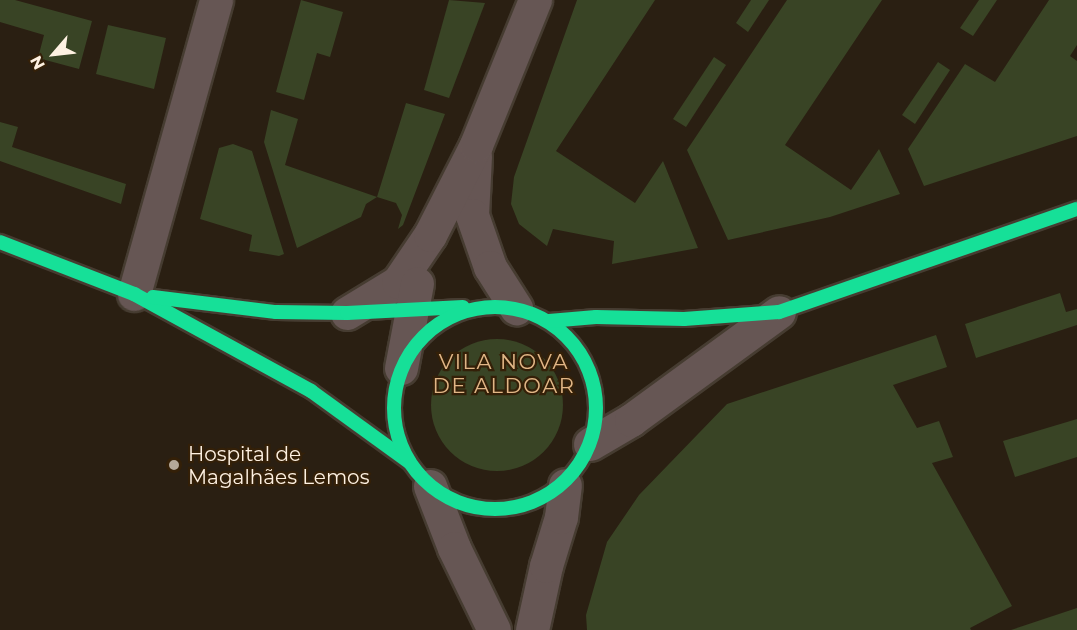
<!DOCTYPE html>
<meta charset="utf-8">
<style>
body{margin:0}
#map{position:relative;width:1077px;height:630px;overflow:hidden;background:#2a1f12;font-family:Montserrat,sans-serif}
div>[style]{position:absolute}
.green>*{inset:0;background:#394425}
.round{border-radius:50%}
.roads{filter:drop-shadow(2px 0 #463c31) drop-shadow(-2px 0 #463c31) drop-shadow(0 2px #463c31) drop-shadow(0 -2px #463c31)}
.street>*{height:33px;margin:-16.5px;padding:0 16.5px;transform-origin:16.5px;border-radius:16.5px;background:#665654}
.fast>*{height:14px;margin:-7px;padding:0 7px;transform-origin:7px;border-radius:7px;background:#16e098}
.fast>.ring{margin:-7px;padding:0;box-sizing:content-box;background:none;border:14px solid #16e098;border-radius:50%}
.dots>*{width:16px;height:16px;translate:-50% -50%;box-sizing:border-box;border:3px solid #342008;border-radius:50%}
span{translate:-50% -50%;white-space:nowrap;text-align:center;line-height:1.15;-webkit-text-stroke:4.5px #342008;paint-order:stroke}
.poi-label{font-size:20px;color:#fef1e2}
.left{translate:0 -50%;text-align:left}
.neighbourhood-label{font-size:21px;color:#e1b686;letter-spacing:1.5px}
.north{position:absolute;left:24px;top:24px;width:60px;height:60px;-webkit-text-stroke:4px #342008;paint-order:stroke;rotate:242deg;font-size:16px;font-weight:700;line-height:24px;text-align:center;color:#fef1e2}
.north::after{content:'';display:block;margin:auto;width:21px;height:27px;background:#fef1e2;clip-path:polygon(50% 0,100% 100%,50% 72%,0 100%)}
</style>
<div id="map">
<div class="green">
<div style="clip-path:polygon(0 0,15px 0,92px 21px,79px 69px,38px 58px,44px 35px,0 22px)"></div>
<div style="clip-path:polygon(301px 0,343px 12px,330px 57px,317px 53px,304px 100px,276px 92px)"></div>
<div style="clip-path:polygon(449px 0,485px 3px,449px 98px,424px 90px)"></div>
<div style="clip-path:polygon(577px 0,655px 0,556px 151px,635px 203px,663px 161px,698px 248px,612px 264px,614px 241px,553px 229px,547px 246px,519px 224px,511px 204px,514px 177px)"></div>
<div style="clip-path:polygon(751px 0,769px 0,748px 32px,736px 23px)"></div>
<div style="clip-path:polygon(787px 0,882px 0,785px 145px,851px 190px,879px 149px,900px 194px,830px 217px,728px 240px,687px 150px)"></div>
<div style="clip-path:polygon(979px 0,997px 0,973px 36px,960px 28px)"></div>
<div style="clip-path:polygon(1049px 0,1077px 0,1077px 45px,1070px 56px,1077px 61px,1077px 136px,924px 186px,908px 149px,965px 64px,995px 82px)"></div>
<div style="clip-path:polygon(108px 25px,166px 38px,154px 89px,96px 74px)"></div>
<div style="clip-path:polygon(714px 57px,726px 65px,686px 127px,673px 119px)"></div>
<div style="clip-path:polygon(938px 62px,950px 70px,915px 124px,902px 115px)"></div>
<div style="clip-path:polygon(406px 103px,445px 114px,403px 225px,398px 229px,402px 215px,396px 203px,377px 197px,366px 204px,361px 217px,297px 248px,264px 142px,271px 110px,298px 119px,285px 165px,377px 197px)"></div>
<div style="clip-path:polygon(0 122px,18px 127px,12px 147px,126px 184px,121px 204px,0 161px)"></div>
<div style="clip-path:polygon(233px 144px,252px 151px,284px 254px,279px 256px,249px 251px,252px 235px,200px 219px,219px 148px)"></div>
<div style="clip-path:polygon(1060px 293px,1066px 312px,1077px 309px,1077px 325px,976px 358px,965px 324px)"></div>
<div style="clip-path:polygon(936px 335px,947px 367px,893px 385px,917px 428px,939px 421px,953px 457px,932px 463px,1012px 606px,970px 628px,971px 630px,587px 630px,586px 615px,607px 542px,639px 495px,727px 404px)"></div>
<div class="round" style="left:431px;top:339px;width:132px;height:132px"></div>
<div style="clip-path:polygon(1077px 419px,1077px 457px,1015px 477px,1003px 441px)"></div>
<div style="clip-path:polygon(1077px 608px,1077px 630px,1011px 630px)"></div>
</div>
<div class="roads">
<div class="street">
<div style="left:475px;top:156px;width:59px;rotate:92.9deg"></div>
<div style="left:472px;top:215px;width:55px;rotate:70.9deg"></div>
<div style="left:490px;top:267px;width:49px;rotate:57.6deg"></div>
<div style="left:134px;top:294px;width:305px;rotate:-74.4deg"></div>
<div style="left:347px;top:313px;width:60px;rotate:-31.3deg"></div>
<div style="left:398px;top:282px;width:57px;rotate:-55.8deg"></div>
<div style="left:430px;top:235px;width:101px;rotate:-62.9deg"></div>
<div style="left:476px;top:145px;width:157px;rotate:-67.9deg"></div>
<div style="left:401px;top:368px;width:86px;rotate:-79.3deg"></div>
<div style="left:590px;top:444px;width:48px;rotate:-30.3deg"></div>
<div style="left:631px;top:420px;width:183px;rotate:-36.1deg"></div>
<div style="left:430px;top:486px;width:66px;rotate:68.8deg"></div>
<div style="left:454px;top:548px;width:91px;rotate:64deg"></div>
<div style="left:532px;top:630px;width:66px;rotate:-77.7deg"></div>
<div style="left:546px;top:566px;width:51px;rotate:-73deg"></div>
<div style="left:561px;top:517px;width:32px;rotate:-83deg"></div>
</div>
<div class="fast">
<div style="left:0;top:242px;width:144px;rotate:21.2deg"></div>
<div style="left:134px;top:294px;width:202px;rotate:28.7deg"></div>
<div style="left:311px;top:391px;width:121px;rotate:35.9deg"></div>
<div style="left:153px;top:297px;width:124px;rotate:7deg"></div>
<div style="left:276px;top:312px;width:71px;rotate:0.8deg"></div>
<div style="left:347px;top:313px;width:116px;rotate:-3deg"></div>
<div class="ring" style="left:394px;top:307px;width:188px;height:188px"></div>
<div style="left:549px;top:321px;width:47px;rotate:-4.9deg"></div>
<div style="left:596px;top:317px;width:88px;rotate:1.3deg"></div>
<div style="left:684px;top:319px;width:95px;rotate:-4.2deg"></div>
<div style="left:779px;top:312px;width:315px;rotate:-19.1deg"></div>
</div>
</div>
<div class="dots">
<div style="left:174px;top:465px;background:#b4a899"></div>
</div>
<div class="poi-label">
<span class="left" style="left:188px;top:466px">Hospital de<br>Magalhães Lemos</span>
</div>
<div class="neighbourhood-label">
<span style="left:504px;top:374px">VILA NOVA<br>DE ALDOAR</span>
</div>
<div class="north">N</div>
</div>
